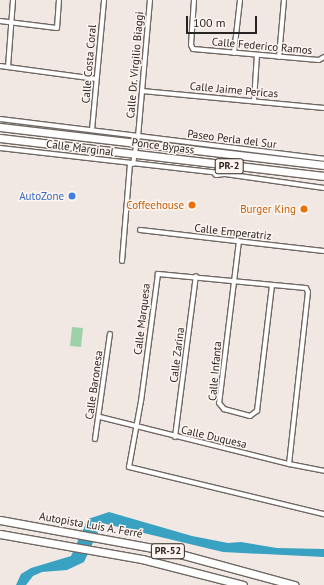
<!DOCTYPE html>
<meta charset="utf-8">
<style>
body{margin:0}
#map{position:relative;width:324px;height:585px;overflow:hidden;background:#f1e8e3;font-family:"PT Sans",sans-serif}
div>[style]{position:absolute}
.green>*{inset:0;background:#9fd1a8}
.water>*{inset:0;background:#39a2c2}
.roads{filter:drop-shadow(1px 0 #706864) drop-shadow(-1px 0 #706864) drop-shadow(0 1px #706864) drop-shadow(0 -1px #706864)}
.minor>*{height:4px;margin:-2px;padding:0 2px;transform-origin:2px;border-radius:2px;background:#fff}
.trunk>*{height:7px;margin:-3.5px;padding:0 3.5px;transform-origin:3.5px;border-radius:3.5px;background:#fff}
.motorway>*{height:7px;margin:-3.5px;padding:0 3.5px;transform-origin:3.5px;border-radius:3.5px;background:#fff}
.dots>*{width:11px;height:11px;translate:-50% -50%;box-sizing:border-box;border:2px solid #fef5f0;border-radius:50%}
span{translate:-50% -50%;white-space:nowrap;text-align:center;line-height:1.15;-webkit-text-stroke:3px #fef5f0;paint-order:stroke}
.shield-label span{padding:1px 3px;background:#fef5f0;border:1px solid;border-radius:3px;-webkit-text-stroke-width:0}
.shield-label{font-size:10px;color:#272422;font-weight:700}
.street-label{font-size:11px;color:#272422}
.shop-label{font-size:11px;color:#366cbe}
.right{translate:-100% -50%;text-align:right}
.food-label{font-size:11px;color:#c56008}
.scale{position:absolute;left:186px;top:16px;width:71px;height:18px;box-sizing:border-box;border:2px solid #272422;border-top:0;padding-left:5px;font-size:12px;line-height:14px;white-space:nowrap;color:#272422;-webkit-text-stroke:3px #fef5f0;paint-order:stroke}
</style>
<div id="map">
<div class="green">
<div style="clip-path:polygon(72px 327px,83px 328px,81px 347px,70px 346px)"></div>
</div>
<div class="water">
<div style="clip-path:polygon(109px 512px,192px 536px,228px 543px,241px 542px,277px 548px,324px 549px,324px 557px,223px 552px,102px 523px,84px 562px,67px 570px,42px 572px,33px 576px,26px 585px,16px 585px,21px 574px,31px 568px,71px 556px,88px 519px)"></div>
</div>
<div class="roads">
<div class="minor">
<div style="left:194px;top:0;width:45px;rotate:93.8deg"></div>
<div style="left:191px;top:45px;width:4px;rotate:63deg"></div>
<div style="left:193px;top:49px;width:126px;rotate:5deg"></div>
<div style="left:319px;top:60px;width:6px;rotate:-31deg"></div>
<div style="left:0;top:21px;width:57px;rotate:7deg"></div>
<div style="left:57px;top:28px;width:28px;rotate:-86deg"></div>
<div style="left:234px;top:53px;width:53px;rotate:-83.5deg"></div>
<div style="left:279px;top:57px;width:57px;rotate:-85deg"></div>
<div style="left:0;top:66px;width:97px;rotate:7.7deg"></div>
<div style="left:8px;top:67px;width:67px;rotate:-85.7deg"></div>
<div style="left:142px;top:91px;width:183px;rotate:5.3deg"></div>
<div style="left:254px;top:100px;width:45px;rotate:-86.2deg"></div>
<div style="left:0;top:119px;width:326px;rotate:7deg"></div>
<div style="left:92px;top:130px;width:131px;rotate:-84.7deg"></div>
<div style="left:0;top:148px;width:219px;rotate:6.5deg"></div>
<div style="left:133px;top:164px;width:27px;rotate:-80deg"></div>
<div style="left:138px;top:137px;width:138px;rotate:-85deg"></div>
<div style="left:225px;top:174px;width:100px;rotate:8deg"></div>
<div style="left:140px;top:230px;width:185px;rotate:6.5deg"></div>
<div style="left:239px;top:241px;width:163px;rotate:97deg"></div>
<div style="left:219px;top:403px;width:8px;rotate:50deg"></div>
<div style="left:224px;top:409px;width:27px;rotate:15deg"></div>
<div style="left:250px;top:416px;width:9px;rotate:-36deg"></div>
<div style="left:257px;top:411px;width:127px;rotate:-83.2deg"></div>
<div style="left:122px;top:261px;width:98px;rotate:-85.3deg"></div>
<div style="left:100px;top:417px;width:195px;rotate:14deg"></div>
<div style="left:289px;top:464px;width:36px;rotate:11deg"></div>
<div style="left:175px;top:437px;width:162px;rotate:-82.6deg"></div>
<div style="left:95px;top:439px;width:106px;rotate:-81.9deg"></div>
<div style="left:289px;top:464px;width:173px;rotate:-83.7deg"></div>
<div style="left:308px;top:292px;width:4px;rotate:-117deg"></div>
<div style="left:306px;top:288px;width:149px;rotate:-174.6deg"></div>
<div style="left:158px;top:274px;width:128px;rotate:97.6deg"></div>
<div style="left:141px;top:401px;width:67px;rotate:100.3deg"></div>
<div style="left:129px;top:467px;width:201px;rotate:13.6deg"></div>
</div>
<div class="trunk">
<div style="left:0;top:127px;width:326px;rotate:6.7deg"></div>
<div style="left:0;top:138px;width:326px;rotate:6.7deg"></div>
<div style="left:216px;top:173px;width:22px;rotate:-8deg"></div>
</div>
<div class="motorway">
<div style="left:0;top:520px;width:172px;rotate:10.4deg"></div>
<div style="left:169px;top:551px;width:130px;rotate:15.2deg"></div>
<div style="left:0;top:534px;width:144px;rotate:10deg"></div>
<div style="left:142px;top:559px;width:104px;rotate:14.4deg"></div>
</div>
</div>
<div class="dots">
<div style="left:72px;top:196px;background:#3f7fe0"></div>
<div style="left:192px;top:205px;background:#e8710a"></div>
<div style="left:304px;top:209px;background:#e8710a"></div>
</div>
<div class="shield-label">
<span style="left:229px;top:166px">PR-2</span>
<span style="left:168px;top:551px">PR-52</span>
</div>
<div class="street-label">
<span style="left:262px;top:46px;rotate:5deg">Calle Federico Ramos</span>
<span style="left:89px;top:64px;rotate:-85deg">Calle Costa Coral</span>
<span style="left:135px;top:65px;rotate:-85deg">Calle Dr. Virgilio Biaggi</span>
<span style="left:234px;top:90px;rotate:5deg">Calle Jaime Pericas</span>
<span style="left:232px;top:139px;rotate:7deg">Paseo Perla del Sur</span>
<span style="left:163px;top:146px;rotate:7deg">Ponce Bypass</span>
<span style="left:80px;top:148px;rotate:7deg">Calle Marginal</span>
<span style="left:233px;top:232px;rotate:6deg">Calle Emperatriz</span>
<span style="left:142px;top:319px;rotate:-83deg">Calle Marquesa</span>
<span style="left:177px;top:355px;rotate:-83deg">Calle Zarina</span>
<span style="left:215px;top:371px;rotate:-85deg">Calle Infanta</span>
<span style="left:94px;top:385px;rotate:-82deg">Calle Baronesa</span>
<span style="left:214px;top:437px;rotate:13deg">Calle Duquesa</span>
<span style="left:91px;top:525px;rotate:10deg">Autopista Luis A. Ferré</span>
</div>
<div class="shop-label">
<span class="right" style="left:64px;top:196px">AutoZone</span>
</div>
<div class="food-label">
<span class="right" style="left:184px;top:205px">Coffeehouse</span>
<span class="right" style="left:296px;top:209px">Burger King</span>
</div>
<div class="scale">100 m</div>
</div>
